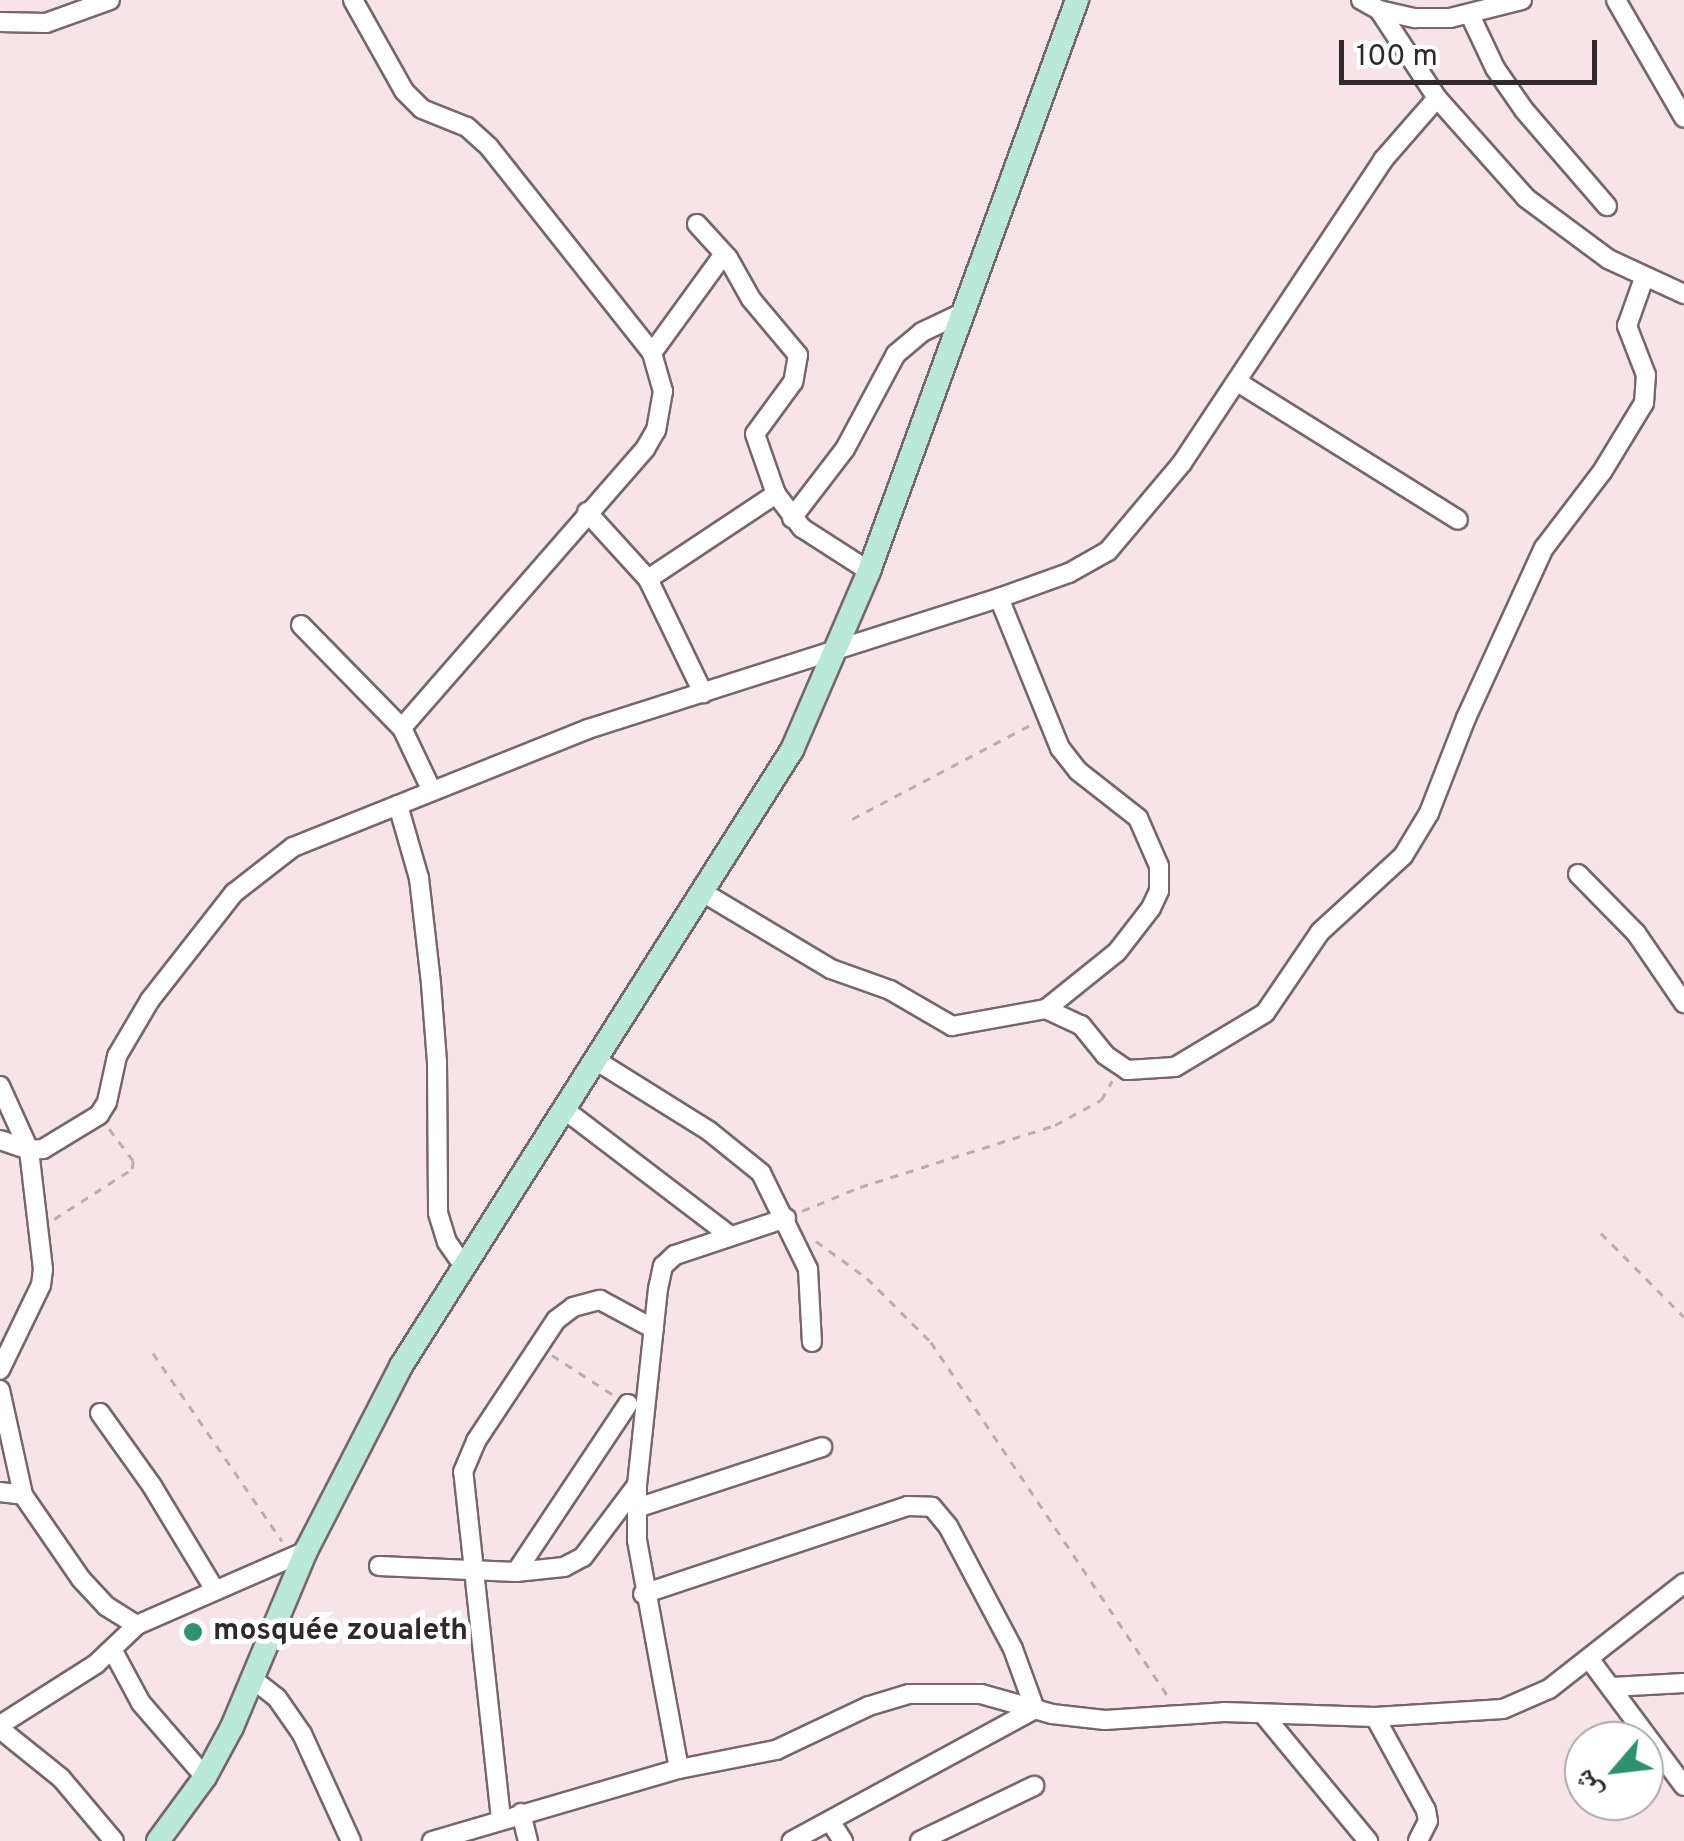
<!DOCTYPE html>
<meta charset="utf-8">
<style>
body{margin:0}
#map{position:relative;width:1684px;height:1841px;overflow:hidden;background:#f7e4e9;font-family:Overpass,"Noto Naskh Arabic",sans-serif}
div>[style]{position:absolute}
.path>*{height:2.5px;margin-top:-1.25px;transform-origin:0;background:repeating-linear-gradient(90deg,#bbacb0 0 8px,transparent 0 16px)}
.roads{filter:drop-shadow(2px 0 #77676b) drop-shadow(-2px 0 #77676b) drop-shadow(0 2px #77676b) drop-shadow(0 -2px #77676b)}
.street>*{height:18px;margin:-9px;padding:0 9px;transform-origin:9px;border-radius:9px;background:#fff}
.secondary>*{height:22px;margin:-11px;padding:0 11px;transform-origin:11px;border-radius:11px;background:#bae8d9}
.dots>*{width:28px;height:28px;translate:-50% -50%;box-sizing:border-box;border:5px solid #fff;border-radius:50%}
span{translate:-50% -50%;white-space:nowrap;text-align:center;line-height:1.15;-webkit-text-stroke:10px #fff;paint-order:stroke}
.poi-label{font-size:30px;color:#30292b;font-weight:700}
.left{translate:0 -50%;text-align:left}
.north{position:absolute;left:1564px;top:1721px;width:100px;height:100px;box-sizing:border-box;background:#fff;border:2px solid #aca9aa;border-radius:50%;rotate:242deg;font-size:28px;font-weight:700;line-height:40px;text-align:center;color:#30292b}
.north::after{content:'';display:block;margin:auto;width:35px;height:45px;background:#2f926e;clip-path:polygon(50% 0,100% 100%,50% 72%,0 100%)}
.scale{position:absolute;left:1339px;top:40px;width:258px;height:45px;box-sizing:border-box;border:5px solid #30292b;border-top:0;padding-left:12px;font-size:30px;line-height:35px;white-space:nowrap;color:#30292b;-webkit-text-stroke:8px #fff;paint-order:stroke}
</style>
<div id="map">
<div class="path">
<div style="left:852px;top:819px;width:204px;rotate:-27.8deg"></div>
<div style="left:802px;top:1211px;width:63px;rotate:-22.5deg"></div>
<div style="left:860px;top:1187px;width:205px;rotate:-17.6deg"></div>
<div style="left:1055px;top:1125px;width:52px;rotate:-28.5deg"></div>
<div style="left:1101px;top:1100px;width:22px;rotate:-60deg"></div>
<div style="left:54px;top:1219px;width:93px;rotate:-32.7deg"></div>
<div style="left:132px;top:1169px;width:8px;rotate:-83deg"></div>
<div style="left:133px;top:1161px;width:40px;rotate:-127deg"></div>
<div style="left:1601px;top:1233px;width:118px;rotate:45.3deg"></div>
<div style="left:816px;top:1241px;width:63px;rotate:36deg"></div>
<div style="left:867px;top:1278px;width:91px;rotate:45deg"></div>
<div style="left:931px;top:1342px;width:428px;rotate:56.2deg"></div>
<div style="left:153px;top:1353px;width:228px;rotate:55.5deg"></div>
<div style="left:552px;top:1355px;width:72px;rotate:33deg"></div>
</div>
<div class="roads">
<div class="street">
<div style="left:353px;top:0;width:104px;rotate:60.7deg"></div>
<div style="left:404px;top:91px;width:25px;rotate:45deg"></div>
<div style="left:422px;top:109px;width:48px;rotate:21.8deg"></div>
<div style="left:467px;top:127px;width:30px;rotate:42deg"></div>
<div style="left:489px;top:147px;width:263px;rotate:51.6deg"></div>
<div style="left:652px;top:353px;width:40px;rotate:74deg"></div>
<div style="left:663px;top:391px;width:40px;rotate:100deg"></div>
<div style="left:656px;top:430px;width:22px;rotate:120deg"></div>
<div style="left:645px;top:449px;width:370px;rotate:131.1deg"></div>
<div style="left:1361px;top:0;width:21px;rotate:29deg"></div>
<div style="left:1379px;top:10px;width:37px;rotate:13deg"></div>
<div style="left:1415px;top:18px;width:35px"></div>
<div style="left:1450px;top:18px;width:74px;rotate:-14deg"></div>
<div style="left:1616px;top:0;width:136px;rotate:60deg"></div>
<div style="left:1379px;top:10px;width:105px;rotate:56.6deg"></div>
<div style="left:1437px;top:98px;width:134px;rotate:48.3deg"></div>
<div style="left:1526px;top:198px;width:102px;rotate:36.6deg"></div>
<div style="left:1608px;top:259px;width:84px;rotate:24.7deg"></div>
<div style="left:1470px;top:15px;width:59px;rotate:64.7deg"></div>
<div style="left:1495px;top:68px;width:51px;rotate:55.4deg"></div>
<div style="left:1524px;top:110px;width:127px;rotate:49.2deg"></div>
<div style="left:0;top:22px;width:46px;rotate:1.2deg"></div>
<div style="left:46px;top:23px;width:68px;rotate:-19.8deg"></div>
<div style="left:697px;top:224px;width:46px;rotate:47.6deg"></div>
<div style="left:728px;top:258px;width:47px;rotate:60.7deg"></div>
<div style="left:751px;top:299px;width:73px;rotate:50deg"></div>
<div style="left:798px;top:355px;width:27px;rotate:100deg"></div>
<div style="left:793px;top:382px;width:64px;rotate:126.2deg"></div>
<div style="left:755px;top:434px;width:64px;rotate:70.7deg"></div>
<div style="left:776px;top:494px;width:43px;rotate:52.6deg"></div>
<div style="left:802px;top:528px;width:80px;rotate:32.7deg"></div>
<div style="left:652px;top:353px;width:122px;rotate:-54deg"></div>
<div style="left:1239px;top:383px;width:258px;rotate:32deg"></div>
<div style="left:587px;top:512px;width:91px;rotate:47.7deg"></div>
<div style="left:648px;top:579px;width:127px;rotate:64.2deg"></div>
<div style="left:792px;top:518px;width:87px;rotate:-52.5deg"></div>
<div style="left:845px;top:449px;width:108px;rotate:-61.8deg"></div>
<div style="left:896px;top:354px;width:34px;rotate:-40deg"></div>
<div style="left:922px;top:332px;width:44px;rotate:-25.4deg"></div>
<div style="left:648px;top:579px;width:154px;rotate:-33.6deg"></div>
<div style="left:301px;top:625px;width:144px;rotate:45.6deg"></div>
<div style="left:402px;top:728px;width:68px;rotate:64.6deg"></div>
<div style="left:398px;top:805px;width:76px;rotate:74deg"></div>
<div style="left:419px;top:878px;width:107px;rotate:83.5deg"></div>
<div style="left:431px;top:984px;width:78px;rotate:85.6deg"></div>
<div style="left:437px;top:1062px;width:151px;rotate:89.6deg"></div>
<div style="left:438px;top:1213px;width:30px;rotate:73deg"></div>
<div style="left:447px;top:1242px;width:29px;rotate:55deg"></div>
<div style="left:1578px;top:874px;width:83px;rotate:45.5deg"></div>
<div style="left:1636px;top:933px;width:85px;rotate:55.6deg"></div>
<div style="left:704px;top:893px;width:148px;rotate:30.9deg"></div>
<div style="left:831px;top:969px;width:63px;rotate:19.6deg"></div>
<div style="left:890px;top:990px;width:72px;rotate:30.1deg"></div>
<div style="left:952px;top:1026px;width:96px;rotate:-10.3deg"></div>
<div style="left:1046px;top:1009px;width:91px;rotate:-38.8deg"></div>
<div style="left:1117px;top:952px;width:56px;rotate:-52.3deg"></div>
<div style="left:1151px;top:908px;width:19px;rotate:-65deg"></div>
<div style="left:1159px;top:891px;width:25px;rotate:-90deg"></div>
<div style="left:1159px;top:866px;width:52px;rotate:-113.6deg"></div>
<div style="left:1138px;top:818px;width:76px;rotate:-141.9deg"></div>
<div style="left:1078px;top:771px;width:29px;rotate:-128deg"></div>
<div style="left:1060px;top:748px;width:162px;rotate:-112.1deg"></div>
<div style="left:1046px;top:1009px;width:38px;rotate:25deg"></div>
<div style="left:1081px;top:1025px;width:38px;rotate:51deg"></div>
<div style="left:1105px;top:1055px;width:27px;rotate:34deg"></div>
<div style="left:1127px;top:1070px;width:48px;rotate:-3.6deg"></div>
<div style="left:1175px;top:1067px;width:105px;rotate:-31deg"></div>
<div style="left:1265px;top:1013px;width:98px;rotate:-55.8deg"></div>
<div style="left:1320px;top:932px;width:113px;rotate:-42.5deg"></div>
<div style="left:1403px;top:856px;width:50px;rotate:-58.8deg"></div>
<div style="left:1429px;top:813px;width:102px;rotate:-68.7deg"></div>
<div style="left:1466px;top:718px;width:187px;rotate:-65.4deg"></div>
<div style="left:1544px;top:548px;width:96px;rotate:-52.7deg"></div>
<div style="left:1602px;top:472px;width:81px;rotate:-58.7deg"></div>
<div style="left:1644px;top:403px;width:28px;rotate:-86deg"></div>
<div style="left:1646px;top:375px;width:53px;rotate:-111.2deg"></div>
<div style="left:1627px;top:326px;width:51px;rotate:-70.5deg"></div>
<div style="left:597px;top:1061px;width:132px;rotate:32deg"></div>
<div style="left:709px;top:1131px;width:67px;rotate:38.9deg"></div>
<div style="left:761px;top:1173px;width:107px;rotate:63.9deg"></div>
<div style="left:808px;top:1269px;width:73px;rotate:86.9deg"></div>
<div style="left:0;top:1086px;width:70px;rotate:65.6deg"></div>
<div style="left:29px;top:1150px;width:120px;rotate:83.3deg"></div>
<div style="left:43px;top:1269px;width:16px;rotate:97deg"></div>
<div style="left:41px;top:1285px;width:94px;rotate:115.8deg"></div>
<div style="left:565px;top:1110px;width:206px;rotate:37.3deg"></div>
<div style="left:0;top:1140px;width:31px;rotate:19deg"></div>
<div style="left:29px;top:1150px;width:14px;rotate:-4deg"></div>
<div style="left:43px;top:1149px;width:66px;rotate:-31.3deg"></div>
<div style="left:99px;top:1115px;width:15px;rotate:-58deg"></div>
<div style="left:107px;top:1102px;width:47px;rotate:-77.7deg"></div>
<div style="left:117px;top:1056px;width:65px;rotate:-59.5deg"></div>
<div style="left:150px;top:1000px;width:136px;rotate:-51.9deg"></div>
<div style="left:234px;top:893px;width:75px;rotate:-37.9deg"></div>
<div style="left:293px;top:847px;width:318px;rotate:-21.8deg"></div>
<div style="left:588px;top:729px;width:431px;rotate:-17.7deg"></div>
<div style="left:999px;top:598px;width:74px;rotate:-19.7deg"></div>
<div style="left:1069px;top:573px;width:45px;rotate:-29.4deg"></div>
<div style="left:1108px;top:551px;width:115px;rotate:-49.9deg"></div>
<div style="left:1182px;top:463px;width:364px;rotate:-56.4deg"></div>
<div style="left:1383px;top:160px;width:82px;rotate:-48.9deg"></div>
<div style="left:0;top:1390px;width:107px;rotate:77.6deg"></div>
<div style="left:100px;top:1413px;width:90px;rotate:54.5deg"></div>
<div style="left:152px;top:1486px;width:122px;rotate:58.8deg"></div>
<div style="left:0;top:1492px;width:23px;rotate:7deg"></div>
<div style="left:23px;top:1495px;width:102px;rotate:55.4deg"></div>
<div style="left:81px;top:1579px;width:37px;rotate:47deg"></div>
<div style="left:106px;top:1606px;width:36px;rotate:32deg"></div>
<div style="left:137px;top:1625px;width:184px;rotate:-23.6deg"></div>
<div style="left:637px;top:1508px;width:195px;rotate:-18.2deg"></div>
<div style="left:379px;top:1566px;width:137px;rotate:2.5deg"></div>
<div style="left:516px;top:1572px;width:48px;rotate:-5.9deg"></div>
<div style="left:564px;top:1567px;width:21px;rotate:-28deg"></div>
<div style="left:583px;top:1557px;width:90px;rotate:-53.1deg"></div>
<div style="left:516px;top:1572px;width:202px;rotate:-56.3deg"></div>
<div style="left:643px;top:1594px;width:279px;rotate:-18.4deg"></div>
<div style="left:908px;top:1506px;width:24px;rotate:2deg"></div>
<div style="left:932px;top:1507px;width:25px;rotate:50deg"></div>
<div style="left:948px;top:1526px;width:139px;rotate:62.1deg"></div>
<div style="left:1013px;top:1649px;width:64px;rotate:69.9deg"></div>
<div style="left:1035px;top:1709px;width:277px;rotate:151.5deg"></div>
<div style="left:113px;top:1651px;width:59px;rotate:61.7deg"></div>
<div style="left:141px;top:1703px;width:98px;rotate:49.1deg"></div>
<div style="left:1590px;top:1660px;width:157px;rotate:53.3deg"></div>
<div style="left:254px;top:1680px;width:29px;rotate:38deg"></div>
<div style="left:277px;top:1698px;width:44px;rotate:55.2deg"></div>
<div style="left:302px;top:1734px;width:118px;rotate:65.4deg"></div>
<div style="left:1612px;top:1687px;width:72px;rotate:-3.2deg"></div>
<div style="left:1263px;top:1714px;width:165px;rotate:50.4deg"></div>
<div style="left:1375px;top:1717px;width:106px;rotate:61.3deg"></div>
<div style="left:1426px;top:1810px;width:11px;rotate:80deg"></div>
<div style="left:1428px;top:1821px;width:22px;rotate:117deg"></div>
<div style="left:0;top:1725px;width:114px;rotate:-32.4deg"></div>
<div style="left:96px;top:1664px;width:57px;rotate:-43.6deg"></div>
<div style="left:0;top:1729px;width:78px;rotate:38.8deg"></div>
<div style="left:61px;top:1778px;width:82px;rotate:49.9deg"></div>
<div style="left:679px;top:1769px;width:233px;rotate:-100.4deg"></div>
<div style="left:637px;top:1540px;width:55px;rotate:-90deg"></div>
<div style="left:637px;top:1485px;width:197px;rotate:-83.9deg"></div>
<div style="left:658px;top:1289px;width:24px;rotate:-78deg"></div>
<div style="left:663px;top:1266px;width:16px;rotate:-43deg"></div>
<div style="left:675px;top:1255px;width:117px;rotate:-18.4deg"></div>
<div style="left:521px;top:1813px;width:29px;rotate:76deg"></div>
<div style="left:501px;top:1819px;width:349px;rotate:-96.2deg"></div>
<div style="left:463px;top:1472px;width:34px;rotate:-67deg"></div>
<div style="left:476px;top:1441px;width:145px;rotate:-56.5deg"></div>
<div style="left:556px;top:1320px;width:21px;rotate:-37deg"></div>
<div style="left:573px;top:1307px;width:28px;rotate:-15deg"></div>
<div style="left:600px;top:1300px;width:61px;rotate:28.2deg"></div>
<div style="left:830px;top:1821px;width:24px;rotate:57deg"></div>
<div style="left:432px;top:1841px;width:257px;rotate:-16.3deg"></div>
<div style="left:679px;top:1769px;width:99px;rotate:-11.1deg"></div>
<div style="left:776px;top:1750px;width:103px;rotate:-25.3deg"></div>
<div style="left:869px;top:1706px;width:42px;rotate:-16.7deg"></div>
<div style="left:909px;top:1694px;width:72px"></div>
<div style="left:981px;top:1694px;width:74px;rotate:15.7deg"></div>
<div style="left:1052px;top:1714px;width:53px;rotate:6.5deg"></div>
<div style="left:1105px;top:1720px;width:119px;rotate:-3.8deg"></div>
<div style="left:1224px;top:1712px;width:151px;rotate:1.9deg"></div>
<div style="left:1375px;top:1717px;width:128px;rotate:-3.6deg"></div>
<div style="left:1503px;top:1709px;width:50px;rotate:-23.5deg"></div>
<div style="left:1549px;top:1689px;width:172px;rotate:-38.1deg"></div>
<div style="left:920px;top:1841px;width:127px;rotate:-25.8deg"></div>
</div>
<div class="secondary">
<div style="left:158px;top:1841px;width:79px;rotate:-53.7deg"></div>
<div style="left:205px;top:1777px;width:57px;rotate:-61.6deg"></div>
<div style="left:232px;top:1727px;width:191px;rotate:-67.2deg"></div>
<div style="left:306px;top:1551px;width:208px;rotate:-62.8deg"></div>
<div style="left:401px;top:1366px;width:730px;rotate:-57.6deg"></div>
<div style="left:792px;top:750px;width:195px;rotate:-66.7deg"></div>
<div style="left:869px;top:571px;width:608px;rotate:-69.98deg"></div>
</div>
</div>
<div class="dots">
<div style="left:193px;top:1632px;background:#2f926e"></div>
</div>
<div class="poi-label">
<span class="left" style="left:213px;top:1632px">mosquée zoualeth</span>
</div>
<div class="north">ش</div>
<div class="scale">100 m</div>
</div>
